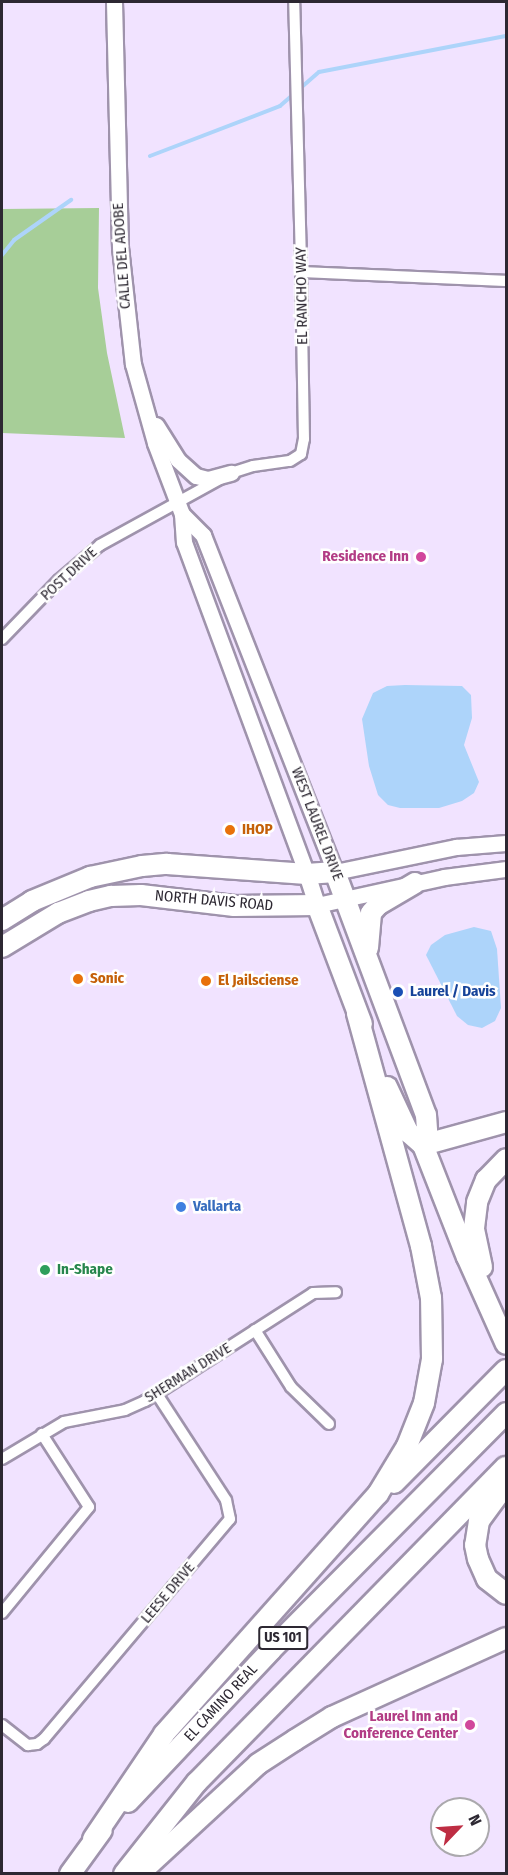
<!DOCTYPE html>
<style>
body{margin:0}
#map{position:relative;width:508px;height:1875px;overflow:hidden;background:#f1e3ff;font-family:"Fira Sans Condensed",sans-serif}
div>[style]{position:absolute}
.green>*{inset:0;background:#a7ce98}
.water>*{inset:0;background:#add4fa}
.stream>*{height:4px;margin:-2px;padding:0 2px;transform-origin:2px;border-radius:2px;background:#add4fa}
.roads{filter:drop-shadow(2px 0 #9f93ac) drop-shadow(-2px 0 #9f93ac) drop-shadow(0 2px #9f93ac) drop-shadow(0 -2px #9f93ac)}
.street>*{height:10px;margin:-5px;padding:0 5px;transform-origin:5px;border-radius:5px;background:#fff}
.secondary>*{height:15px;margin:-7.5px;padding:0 7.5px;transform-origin:7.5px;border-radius:7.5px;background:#fff}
.primary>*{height:16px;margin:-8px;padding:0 8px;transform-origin:8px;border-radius:8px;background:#fff}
.highway>*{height:20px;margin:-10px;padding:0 10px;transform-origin:10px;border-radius:10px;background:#fff}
.dots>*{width:16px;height:16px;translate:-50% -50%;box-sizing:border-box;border:3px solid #fff;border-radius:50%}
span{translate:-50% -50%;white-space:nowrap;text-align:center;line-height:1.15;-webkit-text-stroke:5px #fff;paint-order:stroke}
.shield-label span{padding:2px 4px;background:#fff;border:2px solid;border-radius:4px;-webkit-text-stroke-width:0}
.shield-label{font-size:14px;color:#2d2832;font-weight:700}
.street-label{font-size:15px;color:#2d2832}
.hotel-label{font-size:15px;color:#b23c85;font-weight:700}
.right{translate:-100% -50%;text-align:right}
.food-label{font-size:15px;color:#c56008;font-weight:700}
.left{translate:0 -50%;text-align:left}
.transit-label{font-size:15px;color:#164399;font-weight:700}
.shop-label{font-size:15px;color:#366cbe;font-weight:700}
.leisure-label{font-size:15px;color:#27864d;font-weight:700}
.frame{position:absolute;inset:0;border:3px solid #2d2832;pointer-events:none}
.north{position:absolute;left:430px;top:1797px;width:60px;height:60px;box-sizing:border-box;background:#fff;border:2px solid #aba9ad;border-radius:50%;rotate:65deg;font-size:16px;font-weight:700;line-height:24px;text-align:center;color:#2d2832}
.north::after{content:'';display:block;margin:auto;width:21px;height:27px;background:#be2d43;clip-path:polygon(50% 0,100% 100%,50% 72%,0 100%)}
</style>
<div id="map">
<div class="green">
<div style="clip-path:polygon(99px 208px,98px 288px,107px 353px,125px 438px,2px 433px,2px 209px)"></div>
</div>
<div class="water">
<div style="clip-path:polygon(405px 685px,462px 686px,471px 695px,472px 718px,464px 745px,479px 782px,474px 793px,462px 801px,439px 808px,400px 808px,388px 805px,378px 795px,369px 766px,362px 719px,373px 693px,387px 686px)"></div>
<div style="clip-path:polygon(474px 927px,491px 931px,497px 949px,501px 1008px,495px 1021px,482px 1028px,468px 1025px,457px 1016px,426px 955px,431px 945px,445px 935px)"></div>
</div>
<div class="stream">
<div style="left:150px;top:156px;width:139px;rotate:-21deg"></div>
<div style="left:280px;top:106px;width:52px;rotate:-41.1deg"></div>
<div style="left:319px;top:72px;width:190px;rotate:-10.9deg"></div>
<div style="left:2px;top:255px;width:19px;rotate:-51deg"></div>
<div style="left:14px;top:240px;width:70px;rotate:-35.1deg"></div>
</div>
<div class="roads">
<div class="street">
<div style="left:301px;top:272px;width:205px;rotate:2.5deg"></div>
<div style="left:2px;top:639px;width:82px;rotate:-46deg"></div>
<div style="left:59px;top:580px;width:54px;rotate:-40.5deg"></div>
<div style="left:100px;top:545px;width:149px;rotate:-28.8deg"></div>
<div style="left:231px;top:473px;width:23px;rotate:-18deg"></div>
<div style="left:253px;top:466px;width:37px;rotate:-8deg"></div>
<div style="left:290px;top:461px;width:13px;rotate:-32deg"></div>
<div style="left:301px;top:454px;width:15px;rotate:-79deg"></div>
<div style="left:304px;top:439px;width:177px;rotate:-91deg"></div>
<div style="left:301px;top:262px;width:260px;rotate:-91.5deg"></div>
<div style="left:255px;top:1330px;width:67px;rotate:57.7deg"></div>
<div style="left:291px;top:1387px;width:53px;rotate:44.2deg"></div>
<div style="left:2px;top:1459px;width:72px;rotate:-30.8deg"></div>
<div style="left:64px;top:1422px;width:62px;rotate:-11.1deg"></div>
<div style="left:125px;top:1410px;width:22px;rotate:-24deg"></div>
<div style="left:145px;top:1401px;width:200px;rotate:-32.7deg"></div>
<div style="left:313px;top:1293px;width:23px;rotate:-2deg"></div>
<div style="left:2px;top:1613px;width:137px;rotate:-50.6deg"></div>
<div style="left:89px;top:1507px;width:87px;rotate:-122.8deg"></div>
<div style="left:2px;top:1725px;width:33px;rotate:38deg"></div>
<div style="left:28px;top:1745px;width:9px;rotate:-6deg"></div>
<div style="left:37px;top:1744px;width:9px;rotate:-36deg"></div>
<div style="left:44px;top:1739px;width:288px;rotate:-49.8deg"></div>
<div style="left:230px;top:1519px;width:19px;rotate:-102deg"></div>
<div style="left:226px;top:1500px;width:126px;rotate:-123.1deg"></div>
</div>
<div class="secondary">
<div style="left:114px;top:2px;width:245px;rotate:88.6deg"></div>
<div style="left:120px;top:247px;width:118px;rotate:83.7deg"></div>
<div style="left:133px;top:364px;width:82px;rotate:74.4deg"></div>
<div style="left:155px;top:443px;width:76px;rotate:69.2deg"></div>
<div style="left:182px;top:514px;width:28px;rotate:86deg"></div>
<div style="left:184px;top:542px;width:354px;rotate:69.7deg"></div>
<div style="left:156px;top:425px;width:41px;rotate:57.8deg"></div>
<div style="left:178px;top:460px;width:24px;rotate:42deg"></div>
<div style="left:196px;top:476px;width:12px;rotate:14deg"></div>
<div style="left:208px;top:479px;width:24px;rotate:-15deg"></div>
<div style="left:182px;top:514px;width:30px;rotate:45deg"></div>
<div style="left:203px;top:535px;width:362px;rotate:68.6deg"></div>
<div style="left:335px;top:872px;width:124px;rotate:-11.7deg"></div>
<div style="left:456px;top:847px;width:50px;rotate:-4.6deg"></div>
<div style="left:317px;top:905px;width:130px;rotate:-12.4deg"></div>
<div style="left:444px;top:877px;width:63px;rotate:-7.4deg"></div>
</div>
<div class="primary">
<div style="left:307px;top:874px;width:33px;rotate:72deg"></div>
</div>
<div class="highway">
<div style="left:2px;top:920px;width:36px;rotate:-32deg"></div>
<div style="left:32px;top:901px;width:63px;rotate:-22.5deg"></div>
<div style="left:90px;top:877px;width:53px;rotate:-11.9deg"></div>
<div style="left:142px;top:866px;width:25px;rotate:-5deg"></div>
<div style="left:167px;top:864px;width:140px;rotate:4.1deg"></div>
<div style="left:307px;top:874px;width:28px;rotate:-4deg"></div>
<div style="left:335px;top:872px;width:259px;rotate:69.5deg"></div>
<div style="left:426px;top:1115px;width:16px;rotate:86deg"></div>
<div style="left:427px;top:1131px;width:15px;rotate:106deg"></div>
<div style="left:2px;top:947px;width:66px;rotate:-31.3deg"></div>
<div style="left:58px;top:913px;width:33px;rotate:-21deg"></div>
<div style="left:89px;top:901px;width:23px;rotate:-13deg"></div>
<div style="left:111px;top:896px;width:30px;rotate:-2deg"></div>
<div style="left:141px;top:895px;width:94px;rotate:6.7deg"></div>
<div style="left:234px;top:906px;width:83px;rotate:-0.7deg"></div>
<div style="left:317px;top:905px;width:127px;rotate:69.3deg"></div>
<div style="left:368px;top:948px;width:35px;rotate:-85deg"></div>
<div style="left:371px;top:913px;width:11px;rotate:-49deg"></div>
<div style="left:378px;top:905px;width:43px;rotate:-30.7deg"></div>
<div style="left:387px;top:1087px;width:50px;rotate:65deg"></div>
<div style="left:408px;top:1132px;width:20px;rotate:41deg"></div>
<div style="left:423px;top:1145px;width:120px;rotate:68.6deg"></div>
<div style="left:467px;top:1257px;width:95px;rotate:65.9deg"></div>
<div style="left:423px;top:1145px;width:86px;rotate:-15.5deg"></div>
<div style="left:482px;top:1267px;width:40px;rotate:-102deg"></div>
<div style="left:474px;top:1228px;width:26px;rotate:-83deg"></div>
<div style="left:477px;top:1202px;width:24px;rotate:-68deg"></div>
<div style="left:486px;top:1180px;width:29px;rotate:-46deg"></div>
<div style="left:394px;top:1483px;width:159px;rotate:-45.3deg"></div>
<div style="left:506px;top:1484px;width:46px;rotate:126.1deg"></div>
<div style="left:479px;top:1521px;width:24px;rotate:99deg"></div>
<div style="left:475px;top:1545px;width:14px;rotate:78deg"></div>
<div style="left:478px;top:1559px;width:22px;rotate:66deg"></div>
<div style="left:487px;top:1579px;width:24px;rotate:38deg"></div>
<div style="left:128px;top:1802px;width:209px;rotate:-46.7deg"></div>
<div style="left:271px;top:1650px;width:334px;rotate:-45.2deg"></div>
<div style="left:93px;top:1839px;width:127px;rotate:-55.9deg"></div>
<div style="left:164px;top:1734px;width:322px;rotate:-48.3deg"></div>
<div style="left:378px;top:1494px;width:56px;rotate:-58.9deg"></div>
<div style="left:407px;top:1446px;width:46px;rotate:-68.4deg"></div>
<div style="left:424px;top:1403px;width:45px;rotate:-79.7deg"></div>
<div style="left:432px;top:1359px;width:61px;rotate:-90.9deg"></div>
<div style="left:431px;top:1298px;width:53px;rotate:-100.9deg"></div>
<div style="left:421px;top:1246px;width:242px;rotate:-105.4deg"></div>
<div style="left:70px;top:1874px;width:54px;rotate:-54deg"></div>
<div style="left:124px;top:1874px;width:117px;rotate:-51.6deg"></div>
<div style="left:197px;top:1782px;width:441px;rotate:-45.6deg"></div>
<div style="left:139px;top:1874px;width:162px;rotate:-42.7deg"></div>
<div style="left:258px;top:1764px;width:44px;rotate:-33deg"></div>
<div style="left:295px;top:1740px;width:44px;rotate:-31.9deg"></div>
<div style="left:332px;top:1717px;width:191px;rotate:-24.4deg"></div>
</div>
</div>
<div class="dots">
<div style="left:421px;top:557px;background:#d1479c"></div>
<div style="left:230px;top:830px;background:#e8710a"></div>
<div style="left:78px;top:979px;background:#e8710a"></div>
<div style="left:206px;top:981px;background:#e8710a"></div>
<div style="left:398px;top:992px;background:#1a4fb4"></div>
<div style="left:181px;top:1207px;background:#3f7fe0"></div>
<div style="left:45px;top:1270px;background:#2e9e5b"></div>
<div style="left:470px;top:1725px;background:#d1479c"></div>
</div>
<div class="shield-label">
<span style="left:283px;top:1638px">US 101</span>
</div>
<div class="street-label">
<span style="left:122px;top:256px;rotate:-94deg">CALLE DEL ADOBE</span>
<span style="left:302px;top:296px;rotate:-91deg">EL RANCHO WAY</span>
<span style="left:69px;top:574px;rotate:-43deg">POST DRIVE</span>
<span style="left:317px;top:824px;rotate:69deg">WEST LAUREL DRIVE</span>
<span style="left:214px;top:901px;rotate:5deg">NORTH DAVIS ROAD</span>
<span style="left:188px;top:1373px;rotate:-32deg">SHERMAN DRIVE</span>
<span style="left:168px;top:1593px;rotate:-50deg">LEESE DRIVE</span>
<span style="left:221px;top:1703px;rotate:-47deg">EL CAMINO REAL</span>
</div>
<div class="hotel-label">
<span class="right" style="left:409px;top:557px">Residence Inn</span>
<span class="right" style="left:458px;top:1725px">Laurel Inn and<br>Conference Center</span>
</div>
<div class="food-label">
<span class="left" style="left:242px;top:830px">IHOP</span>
<span class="left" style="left:90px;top:979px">Sonic</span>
<span class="left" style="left:218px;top:981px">El Jailsciense</span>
</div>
<div class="transit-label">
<span class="left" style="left:410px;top:992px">Laurel / Davis</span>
</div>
<div class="shop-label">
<span class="left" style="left:193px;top:1207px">Vallarta</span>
</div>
<div class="leisure-label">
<span class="left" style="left:57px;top:1270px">In-Shape</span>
</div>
<div class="frame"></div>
<div class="north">N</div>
</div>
